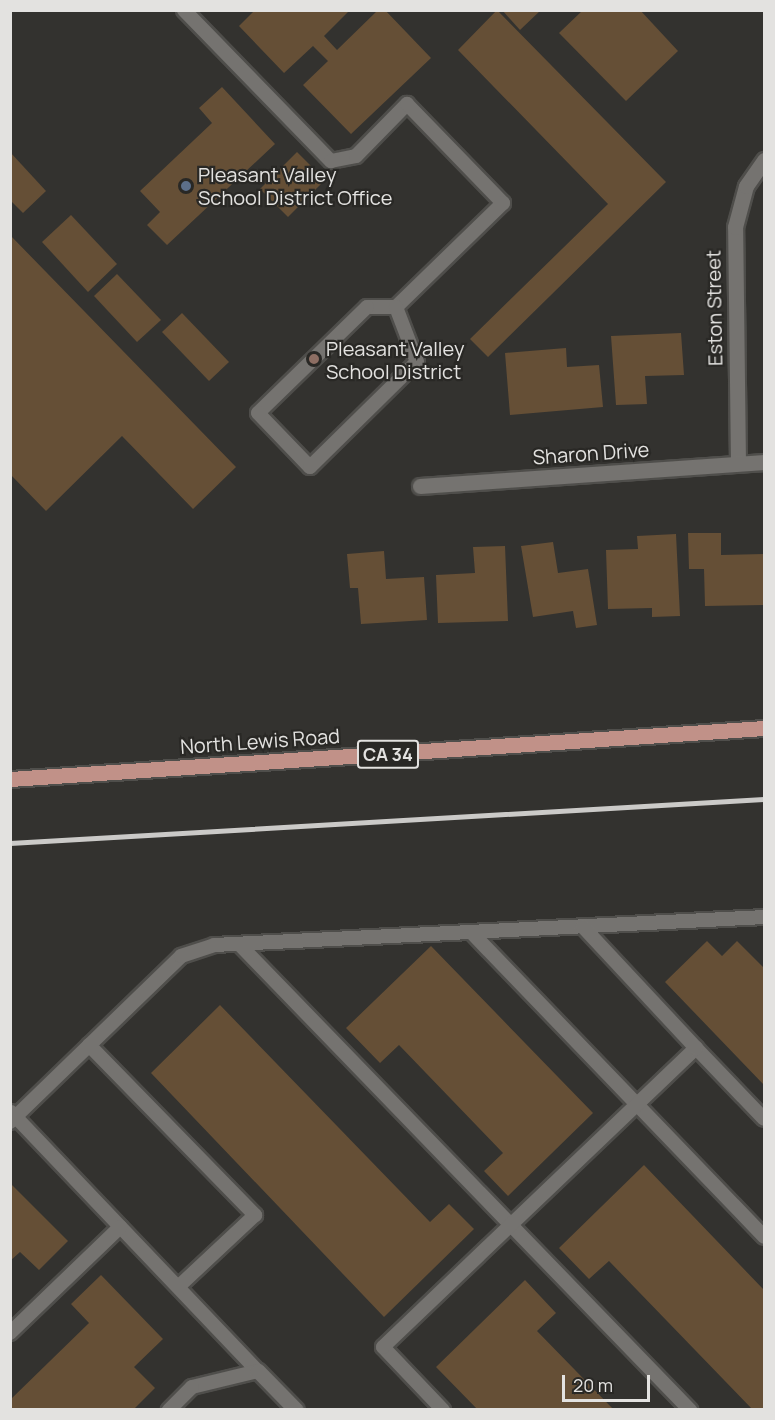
<!DOCTYPE html>
<style>
body{margin:0}
#map{position:relative;width:775px;height:1420px;overflow:hidden;background:#33322f;font-family:Manrope,sans-serif}
div>[style]{position:absolute}
.building>*{inset:0;background:#654f36}
.roads{filter:drop-shadow(2px 0 #4f4e4b) drop-shadow(-2px 0 #4f4e4b) drop-shadow(0 2px #4f4e4b) drop-shadow(0 -2px #4f4e4b)}
.service>*{height:14px;margin:-7px;padding:0 7px;transform-origin:7px;border-radius:7px;background:#757370}
.minor>*{height:15px;margin:-7.5px;padding:0 7.5px;transform-origin:7.5px;border-radius:7.5px;background:#757370}
.primary>*{height:15px;margin:-7.5px;padding:0 7.5px;transform-origin:7.5px;border-radius:7.5px;background:#c19188}
.rail>*{height:4.5px;margin:-2.25px;padding:0 2.25px;transform-origin:2.25px;border-radius:2.25px;background:#cbcac8}
.dots>*{width:16px;height:16px;translate:-50% -50%;box-sizing:border-box;border:3px solid #292825;border-radius:50%}
span{translate:-50% -50%;white-space:nowrap;text-align:center;line-height:1.15;-webkit-text-stroke:4.5px #292825;paint-order:stroke}
.shield-label span{padding:2px 4px;background:#292825;border:2px solid;border-radius:4px;-webkit-text-stroke-width:0}
.shield-label{font-size:18px;color:#e3e2e0;font-weight:700}
.poi-label{font-size:20px;color:#e3e2e0}
.left{translate:0 -50%;text-align:left}
.street-label{font-size:20px;color:#e3e2e0}
.frame{position:absolute;inset:0;border:12px solid #e3e2e0;pointer-events:none}
.scale{position:absolute;left:562px;top:1375px;width:88px;height:27px;box-sizing:border-box;border:3px solid #e3e2e0;border-top:0;padding-left:8px;font-size:18px;line-height:21px;white-space:nowrap;color:#e3e2e0;-webkit-text-stroke:4px #292825;paint-order:stroke}
</style>
<div id="map">
<div class="building">
<div style="clip-path:polygon(255px 10px,350px 10px,324px 36px,337px 50px,378px 10px,385px 10px,431px 58px,351px 134px,303px 85px,328px 61px,313px 46px,284px 73px,239px 26px)"></div>
<div style="clip-path:polygon(497px 10px,666px 182px,488px 357px,470px 339px,608px 204px,458px 50px)"></div>
<div style="clip-path:polygon(502px 10px,541px 10px,520px 30px)"></div>
<div style="clip-path:polygon(583px 10px,640px 10px,678px 51px,626px 101px,559px 33px)"></div>
<div style="clip-path:polygon(222px 87px,275px 144px,167px 245px,147px 225px,160px 212px,140px 191px,212px 123px,199px 108px)"></div>
<div style="clip-path:polygon(10px 152px,46px 191px,23px 213px,10px 200px)"></div>
<div style="clip-path:polygon(297px 152px,325px 180px,288px 217px,260px 189px)"></div>
<div style="clip-path:polygon(71px 215px,117px 264px,88px 292px,42px 242px)"></div>
<div style="clip-path:polygon(10px 235px,236px 467px,193px 509px,122px 436px,46px 511px,10px 474px)"></div>
<div style="clip-path:polygon(117px 274px,161px 320px,137px 342px,94px 296px)"></div>
<div style="clip-path:polygon(182px 313px,229px 362px,209px 381px,162px 332px)"></div>
<div style="clip-path:polygon(681px 333px,684px 375px,645px 376px,647px 404px,616px 405px,611px 336px)"></div>
<div style="clip-path:polygon(566px 348px,567px 367px,599px 365px,603px 407px,510px 415px,505px 353px)"></div>
<div style="clip-path:polygon(688px 533px,721px 533px,721px 555px,764px 554px,764px 605px,705px 606px,704px 569px,689px 569px)"></div>
<div style="clip-path:polygon(676px 534px,680px 616px,652px 617px,652px 608px,608px 609px,606px 550px,638px 549px,637px 536px)"></div>
<div style="clip-path:polygon(553px 542px,558px 573px,588px 569px,597px 625px,576px 628px,573px 611px,533px 617px,521px 546px)"></div>
<div style="clip-path:polygon(505px 546px,508px 621px,438px 623px,436px 575px,475px 573px,473px 547px)"></div>
<div style="clip-path:polygon(384px 551px,386px 579px,424px 577px,427px 620px,361px 624px,358px 588px,350px 588px,347px 554px)"></div>
<div style="clip-path:polygon(707px 941px,722px 956px,737px 941px,764px 968px,764px 1085px,665px 982px)"></div>
<div style="clip-path:polygon(431px 946px,593px 1113px,508px 1196px,484px 1171px,503px 1153px,399px 1045px,380px 1063px,346px 1028px)"></div>
<div style="clip-path:polygon(220px 1005px,430px 1222px,449px 1204px,474px 1229px,384px 1317px,151px 1073px)"></div>
<div style="clip-path:polygon(644px 1165px,764px 1290px,764px 1410px,753px 1410px,609px 1261px,589px 1279px,559px 1248px)"></div>
<div style="clip-path:polygon(10px 1183px,68px 1241px,39px 1270px,20px 1252px,10px 1261px)"></div>
<div style="clip-path:polygon(101px 1275px,163px 1339px,134px 1367px,155px 1388px,133px 1410px,10px 1410px,10px 1400px,89px 1323px,71px 1304px)"></div>
<div style="clip-path:polygon(525px 1280px,556px 1313px,537px 1331px,614px 1410px,478px 1410px,436px 1367px)"></div>
</div>
<div class="roads">
<div class="service">
<div style="left:184px;top:10px;width:211px;rotate:45.8deg"></div>
<div style="left:331px;top:161px;width:25px;rotate:-11deg"></div>
<div style="left:356px;top:156px;width:73px;rotate:-45.6deg"></div>
<div style="left:407px;top:104px;width:138px;rotate:45.9deg"></div>
<div style="left:503px;top:203px;width:149px;rotate:135.8deg"></div>
<div style="left:396px;top:307px;width:29px;rotate:180deg"></div>
<div style="left:367px;top:307px;width:152px;rotate:135.8deg"></div>
<div style="left:258px;top:413px;width:75px;rotate:46.1deg"></div>
<div style="left:310px;top:467px;width:150px;rotate:-44.5deg"></div>
<div style="left:417px;top:362px;width:59px;rotate:-110.9deg"></div>
<div style="left:471px;top:932px;width:423px;rotate:46.1deg"></div>
<div style="left:239px;top:944px;width:649px;rotate:45.94deg"></div>
<div style="left:89px;top:1045px;width:238px;rotate:45.7deg"></div>
<div style="left:255px;top:1215px;width:105px;rotate:136.9deg"></div>
<div style="left:696px;top:1048px;width:98px;rotate:46.2deg"></div>
<div style="left:11px;top:1112px;width:358px;rotate:46.4deg"></div>
<div style="left:258px;top:1371px;width:68px;rotate:166.4deg"></div>
<div style="left:192px;top:1387px;width:33px;rotate:135deg"></div>
<div style="left:10px;top:1122px;width:238px;rotate:-44.1deg"></div>
<div style="left:181px;top:956px;width:35px;rotate:-18deg"></div>
<div style="left:214px;top:945px;width:551px;rotate:-2.91deg"></div>
<div style="left:10px;top:1333px;width:153px;rotate:-43.9deg"></div>
<div style="left:443px;top:1410px;width:87px;rotate:-133.6deg"></div>
<div style="left:383px;top:1347px;width:433px;rotate:-43.7deg"></div>
<div style="left:696px;top:1048px;width:166px;rotate:-133deg"></div>
</div>
<div class="minor">
<div style="left:738px;top:463px;width:236px;rotate:-90.7deg"></div>
<div style="left:735px;top:227px;width:42px;rotate:-75deg"></div>
<div style="left:746px;top:186px;width:32px;rotate:-55deg"></div>
<div style="left:420px;top:486px;width:345px;rotate:-4deg"></div>
<div style="left:258px;top:1371px;width:54px;rotate:45.7deg"></div>
</div>
<div class="primary">
<div style="left:10px;top:779px;width:756px;rotate:-3.87deg"></div>
</div>
</div>
<div class="rail">
<div style="left:10px;top:843px;width:755px;rotate:-3.34deg"></div>
</div>
<div class="dots">
<div style="left:186px;top:186px;background:#5c6f8a"></div>
<div style="left:314px;top:359px;background:#8d6e63"></div>
</div>
<div class="shield-label">
<span style="left:388px;top:754px">CA 34</span>
</div>
<div class="poi-label">
<span class="left" style="left:198px;top:186px">Pleasant Valley<br>School District Office</span>
<span class="left" style="left:326px;top:360px">Pleasant Valley<br>School District</span>
</div>
<div class="street-label">
<span style="left:714px;top:308px;rotate:-91deg">Eston Street</span>
<span style="left:591px;top:453px;rotate:-4deg">Sharon Drive</span>
<span style="left:260px;top:741px;rotate:-4deg">North Lewis Road</span>
</div>
<div class="frame"></div>
<div class="scale">20 m</div>
</div>
